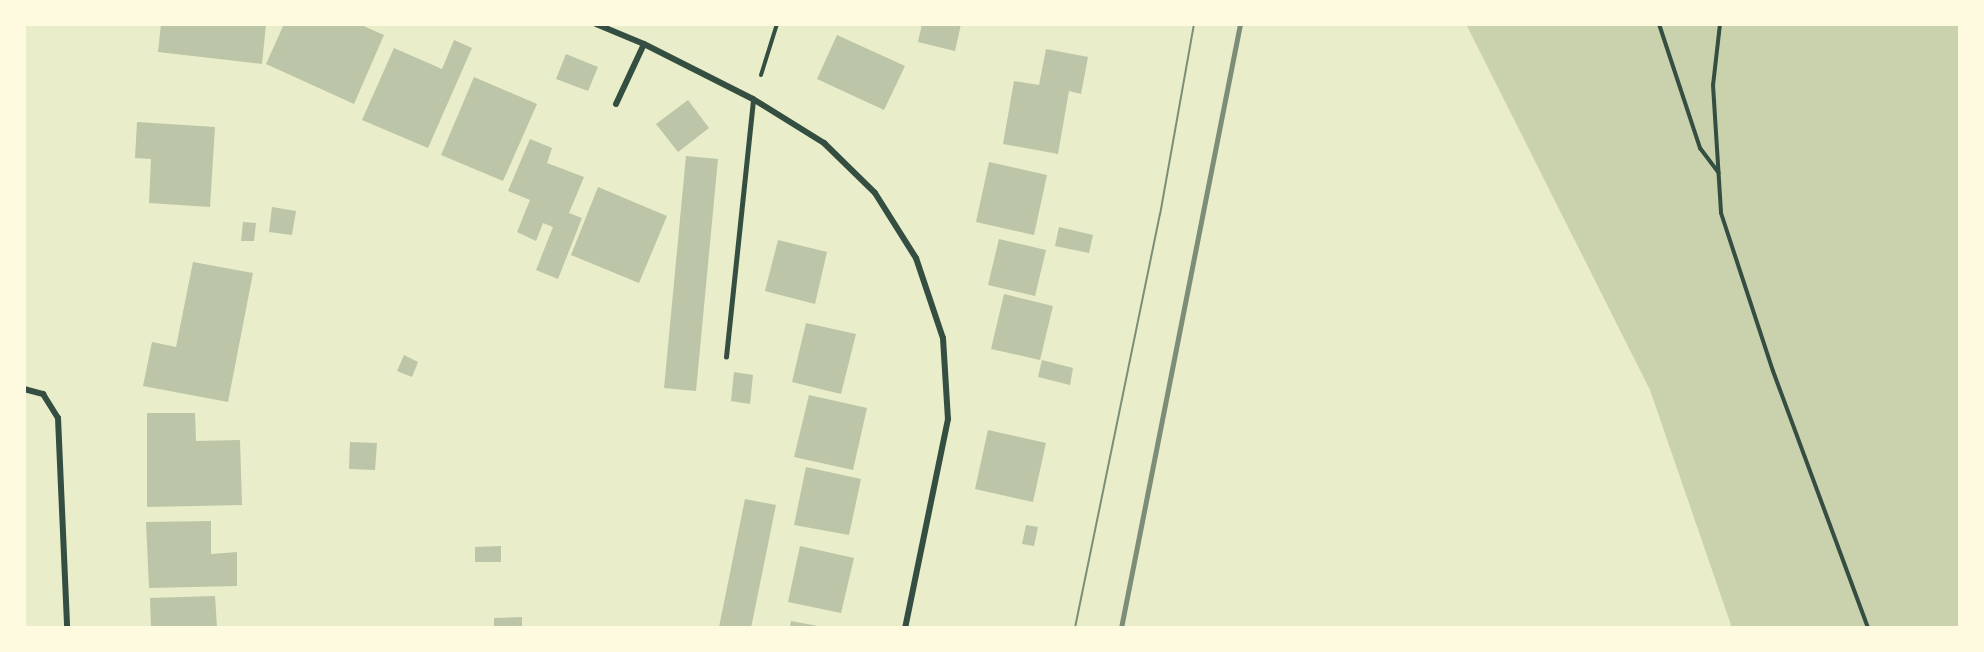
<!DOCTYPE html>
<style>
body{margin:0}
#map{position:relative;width:1984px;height:652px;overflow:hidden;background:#e9edc9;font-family:Ubuntu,sans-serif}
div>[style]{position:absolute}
.green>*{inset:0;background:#cad2ad}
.building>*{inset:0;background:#bcc5a7}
.path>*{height:4px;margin:-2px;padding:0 2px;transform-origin:2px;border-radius:2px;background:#344e41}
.service>*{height:4.5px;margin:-2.25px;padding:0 2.25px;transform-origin:2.25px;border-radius:2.25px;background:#344e41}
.minor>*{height:6px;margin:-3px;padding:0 3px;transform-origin:3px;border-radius:3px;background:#344e41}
.tram>*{height:1.5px;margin:-0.75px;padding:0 0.75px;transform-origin:0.75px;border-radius:0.75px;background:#7c8e77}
.rail>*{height:4.5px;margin:-2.25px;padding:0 2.25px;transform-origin:2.25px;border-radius:2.25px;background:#7c8e77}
span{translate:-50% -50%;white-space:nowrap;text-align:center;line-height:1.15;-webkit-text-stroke:4.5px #fefae0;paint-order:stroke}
.frame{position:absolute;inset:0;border:26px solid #fefae0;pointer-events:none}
</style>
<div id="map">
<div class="green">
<div style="clip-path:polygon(1466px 24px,1960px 24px,1960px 628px,1732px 628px,1650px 390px)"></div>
</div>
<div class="building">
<div style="clip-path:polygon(161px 24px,266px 24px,262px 64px,158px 52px)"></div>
<div style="clip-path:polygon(284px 24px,359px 24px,384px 35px,354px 104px,266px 64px)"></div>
<div style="clip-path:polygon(922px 24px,961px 24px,955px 51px,918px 42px)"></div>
<div style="clip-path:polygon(837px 35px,905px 66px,884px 110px,817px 79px)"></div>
<div style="clip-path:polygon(454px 40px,472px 48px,428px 148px,362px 120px,394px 48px,442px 69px)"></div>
<div style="clip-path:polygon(1046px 49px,1088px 57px,1081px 94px,1069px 91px,1058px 154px,1003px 144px,1014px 81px,1039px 85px)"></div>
<div style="clip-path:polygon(566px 54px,598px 67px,588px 91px,556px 79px)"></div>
<div style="clip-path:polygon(474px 77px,537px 104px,503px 181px,441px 155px)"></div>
<div style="clip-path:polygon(688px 100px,709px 128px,678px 152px,656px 124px)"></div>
<div style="clip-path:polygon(137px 122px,215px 127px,210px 207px,149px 203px,151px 159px,135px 158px)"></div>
<div style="clip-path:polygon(530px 139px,552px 148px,547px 163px,584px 177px,569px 213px,582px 218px,558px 279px,536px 270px,553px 227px,543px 223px,536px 241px,517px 232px,530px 200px,508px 191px)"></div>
<div style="clip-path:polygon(686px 156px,718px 159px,696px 391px,664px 388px)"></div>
<div style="clip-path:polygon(989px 162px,1047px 175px,1034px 235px,976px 222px)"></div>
<div style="clip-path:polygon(598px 187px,667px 216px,639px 283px,571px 255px)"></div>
<div style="clip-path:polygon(272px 207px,296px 211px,292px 235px,269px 232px)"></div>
<div style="clip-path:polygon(243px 222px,256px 223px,254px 241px,241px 241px)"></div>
<div style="clip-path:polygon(1059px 227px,1093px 235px,1089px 253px,1055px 246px)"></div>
<div style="clip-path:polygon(999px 239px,1046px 250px,1035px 296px,988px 285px)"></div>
<div style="clip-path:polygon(778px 240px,827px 252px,815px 304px,765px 291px)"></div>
<div style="clip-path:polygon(193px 262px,253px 273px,228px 402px,143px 386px,152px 342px,176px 347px)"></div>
<div style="clip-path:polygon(1004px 294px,1053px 306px,1040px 360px,991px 349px)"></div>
<div style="clip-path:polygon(806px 323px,856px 334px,841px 394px,792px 382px)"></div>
<div style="clip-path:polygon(404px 355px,418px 362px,412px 377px,397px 371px)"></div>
<div style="clip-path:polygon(1042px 360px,1073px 368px,1070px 385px,1038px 377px)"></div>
<div style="clip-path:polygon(734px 372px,753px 375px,750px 404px,731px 401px)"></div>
<div style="clip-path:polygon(809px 395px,867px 408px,853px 470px,794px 457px)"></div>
<div style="clip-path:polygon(147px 413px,195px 413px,196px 441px,240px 440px,242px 505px,147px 507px)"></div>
<div style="clip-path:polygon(988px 430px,1046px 443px,1033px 502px,975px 489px)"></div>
<div style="clip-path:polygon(350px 442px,377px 443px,375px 470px,349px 469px)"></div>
<div style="clip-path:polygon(806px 467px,861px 479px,849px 535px,794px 525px)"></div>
<div style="clip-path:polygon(745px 499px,776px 505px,751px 628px,724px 628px,719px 627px)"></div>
<div style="clip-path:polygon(211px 521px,211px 554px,237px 552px,237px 586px,149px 588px,146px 522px)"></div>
<div style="clip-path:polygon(1026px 525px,1038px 527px,1034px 546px,1022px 544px)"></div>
<div style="clip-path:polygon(501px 546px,501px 562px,475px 562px,475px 547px)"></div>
<div style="clip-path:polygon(800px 546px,854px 558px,841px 613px,788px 602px)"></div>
<div style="clip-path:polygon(215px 596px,217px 628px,151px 628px,150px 598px)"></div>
<div style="clip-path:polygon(522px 617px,522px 628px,494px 628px,494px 618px)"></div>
<div style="clip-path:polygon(791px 621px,823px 627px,823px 628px,790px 628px)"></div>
</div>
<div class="path">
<div style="left:1659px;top:24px;width:131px;rotate:71.7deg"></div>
<div style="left:1700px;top:148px;width:31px;rotate:53deg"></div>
<div style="left:1720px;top:24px;width:61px;rotate:96.5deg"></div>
<div style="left:1713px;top:85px;width:128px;rotate:86.4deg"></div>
<div style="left:1721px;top:213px;width:166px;rotate:71.8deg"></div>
<div style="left:1773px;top:371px;width:274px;rotate:69.7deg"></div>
<div style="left:761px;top:75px;width:53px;rotate:-72.6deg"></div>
</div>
<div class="service">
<div style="left:726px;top:357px;width:259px;rotate:-84deg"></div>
</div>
<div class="minor">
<div style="left:596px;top:24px;width:52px;rotate:22.6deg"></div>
<div style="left:644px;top:44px;width:122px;rotate:26.8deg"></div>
<div style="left:753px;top:99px;width:84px;rotate:31.8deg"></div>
<div style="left:824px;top:143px;width:71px;rotate:44.4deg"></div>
<div style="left:875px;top:193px;width:77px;rotate:57.8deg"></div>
<div style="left:916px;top:258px;width:84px;rotate:71.4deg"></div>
<div style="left:943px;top:338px;width:81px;rotate:86.5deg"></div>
<div style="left:948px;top:419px;width:213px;rotate:101.6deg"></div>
<div style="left:616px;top:104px;width:66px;rotate:-65deg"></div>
<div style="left:24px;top:389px;width:20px;rotate:15deg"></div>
<div style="left:43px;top:394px;width:28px;rotate:58deg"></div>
<div style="left:58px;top:418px;width:210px;rotate:87.5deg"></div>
</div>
<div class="tram">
<div style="left:1075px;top:628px;width:422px;rotate:-78.4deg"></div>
<div style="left:1160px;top:215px;width:194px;rotate:-79.9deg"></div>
</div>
<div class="rail">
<div style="left:1121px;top:628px;width:616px;rotate:-78.85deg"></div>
</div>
<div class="frame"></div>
</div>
